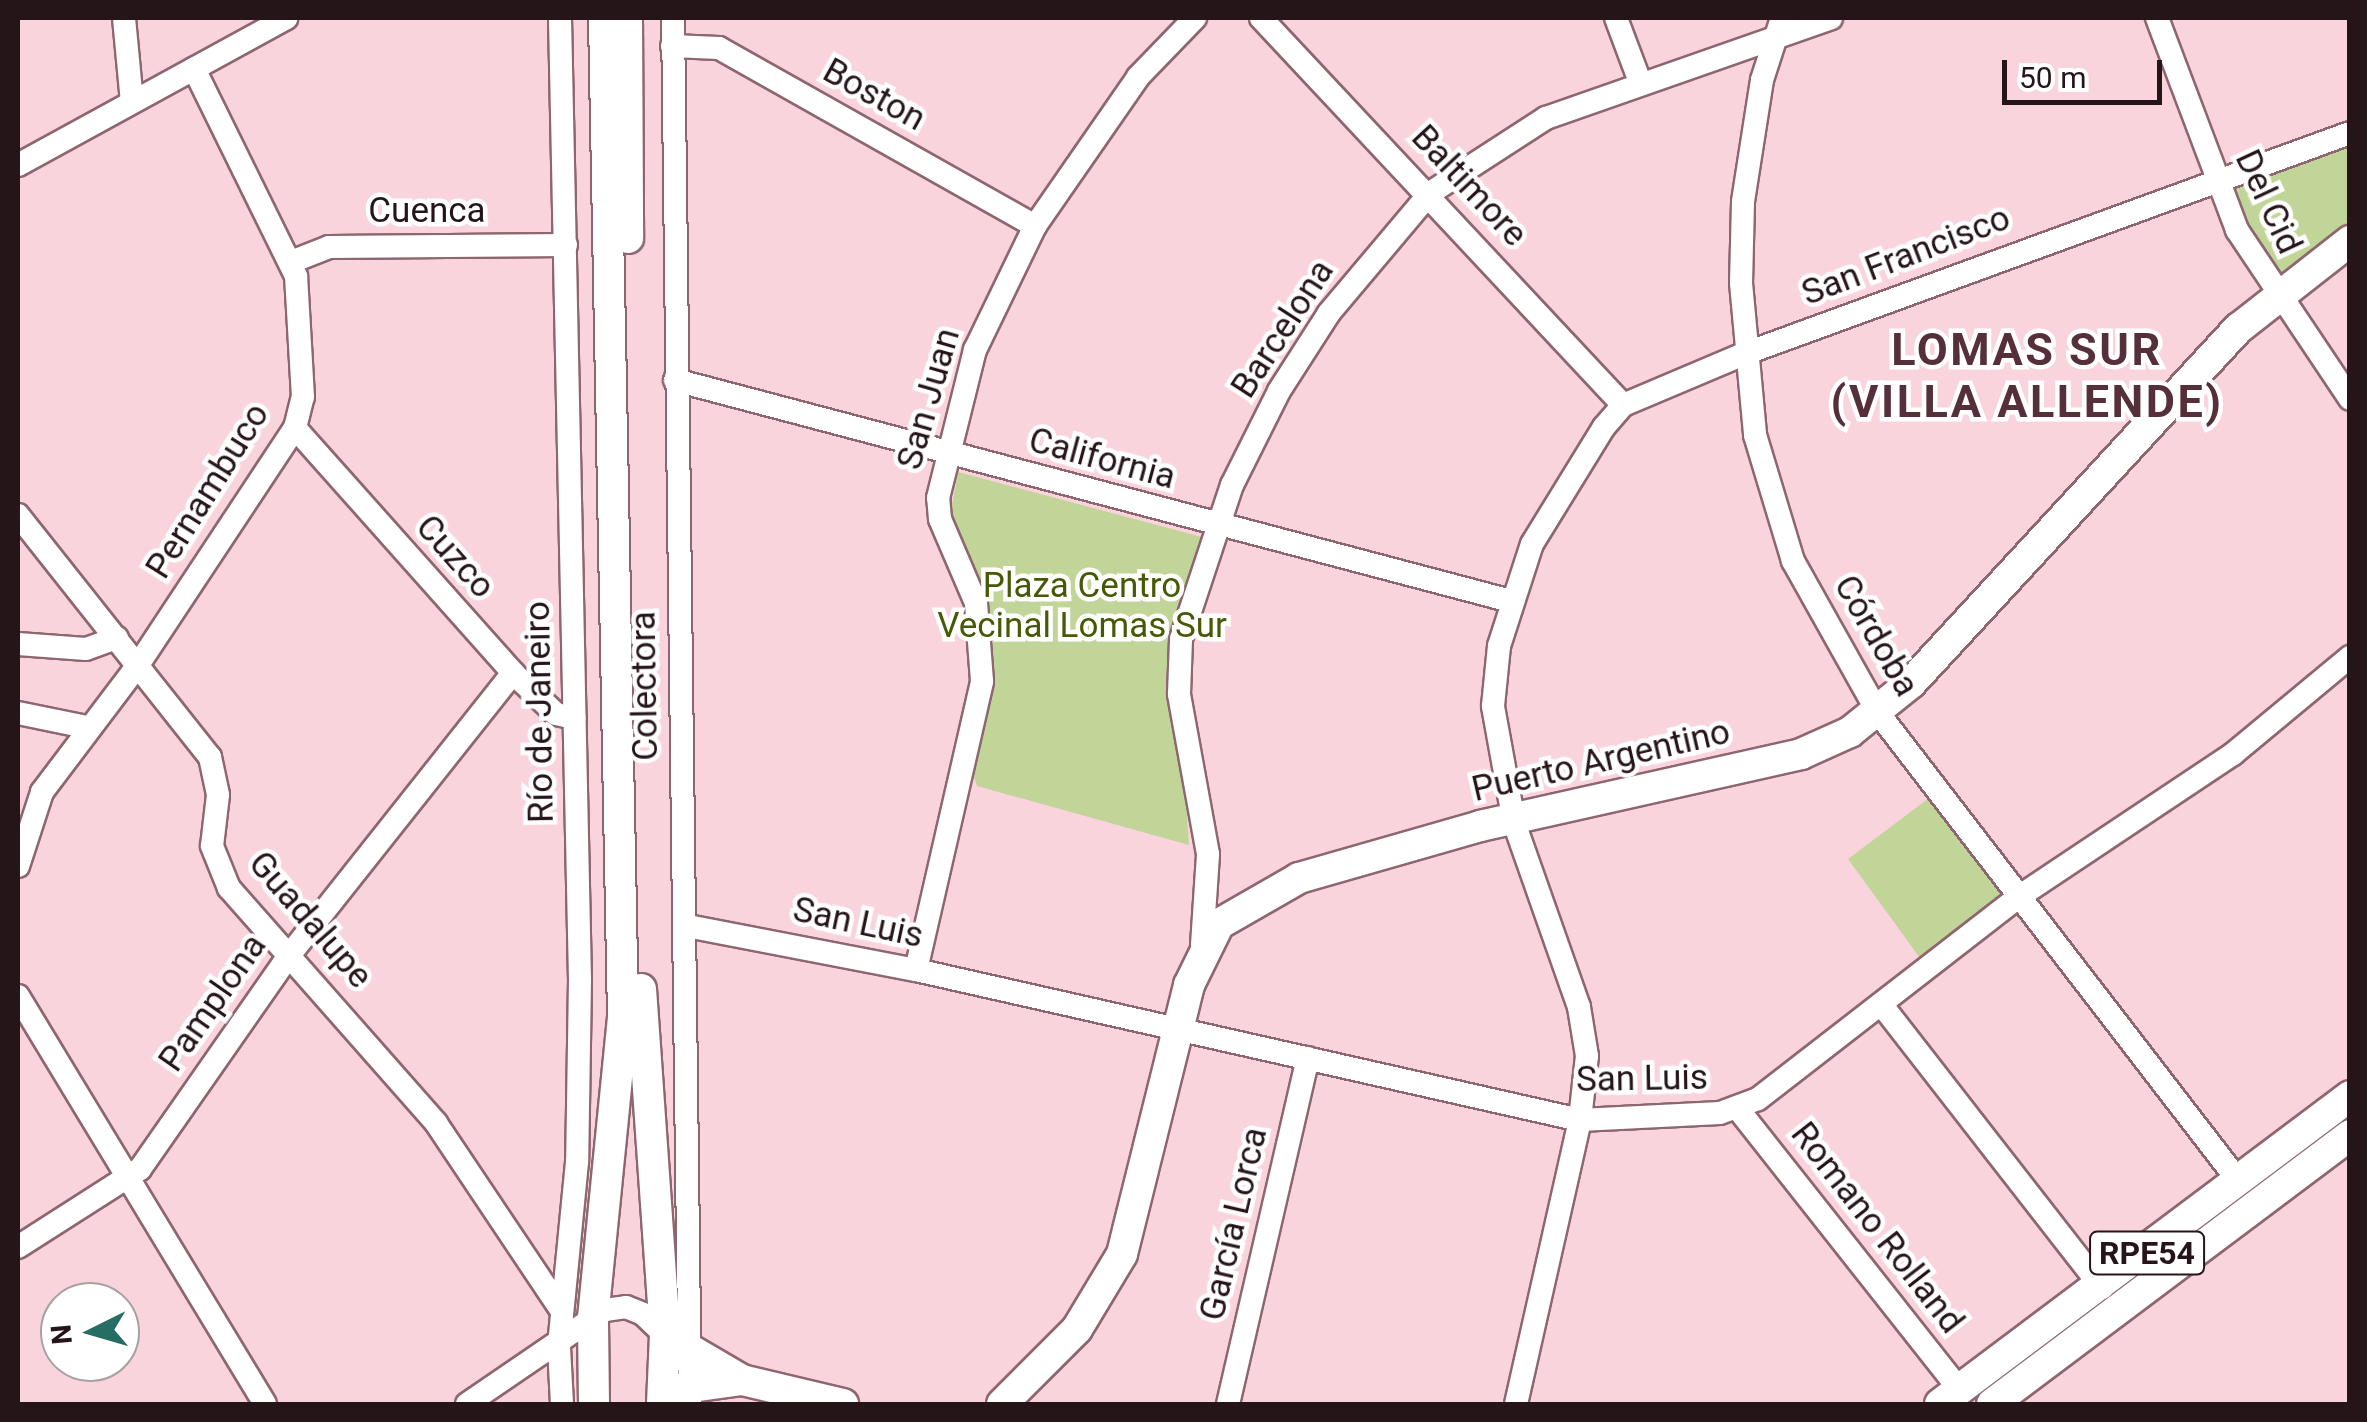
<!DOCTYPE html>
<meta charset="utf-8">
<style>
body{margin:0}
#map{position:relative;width:2367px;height:1422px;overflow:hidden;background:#f9d4dc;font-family:Roboto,sans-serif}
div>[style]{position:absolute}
.green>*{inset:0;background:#c1d599}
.roads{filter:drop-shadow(2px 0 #8e666f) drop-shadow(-2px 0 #8e666f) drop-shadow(0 2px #8e666f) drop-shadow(0 -2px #8e666f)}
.minor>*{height:22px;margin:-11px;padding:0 11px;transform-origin:11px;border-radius:11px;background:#fff}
.major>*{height:30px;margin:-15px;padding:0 15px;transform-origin:15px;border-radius:15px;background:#fff}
span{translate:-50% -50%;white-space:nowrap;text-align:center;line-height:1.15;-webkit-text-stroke:9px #fff;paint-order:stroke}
.shield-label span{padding:2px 8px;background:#fff;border:2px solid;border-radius:8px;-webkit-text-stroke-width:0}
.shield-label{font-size:32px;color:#251519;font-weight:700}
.street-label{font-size:35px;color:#251519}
.park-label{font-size:35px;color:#465a05}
.district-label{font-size:45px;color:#55303a;font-weight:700;letter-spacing:2.5px}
.frame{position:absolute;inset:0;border:20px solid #251519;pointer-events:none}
.north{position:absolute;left:40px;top:1282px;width:100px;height:100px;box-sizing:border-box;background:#fff;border:2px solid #a8a1a3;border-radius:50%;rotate:265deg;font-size:28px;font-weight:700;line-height:40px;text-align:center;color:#251519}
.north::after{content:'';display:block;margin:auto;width:35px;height:45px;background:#266d64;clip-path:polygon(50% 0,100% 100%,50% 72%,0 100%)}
.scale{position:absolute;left:2002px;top:60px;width:160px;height:45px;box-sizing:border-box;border:5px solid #251519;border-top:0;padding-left:12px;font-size:30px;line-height:35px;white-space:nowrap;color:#251519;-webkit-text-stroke:8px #fff;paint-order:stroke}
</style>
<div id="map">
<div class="green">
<div style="clip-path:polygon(2349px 137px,2349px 228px,2274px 281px,2223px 182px)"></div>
<div style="clip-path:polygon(958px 472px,1202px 537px,1174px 632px,1169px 711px,1184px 769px,1189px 845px,977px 786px,970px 765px,992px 638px,950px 516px)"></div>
<div style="clip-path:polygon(1937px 792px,2009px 893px,1920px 958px,1848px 859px)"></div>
</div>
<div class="roads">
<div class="minor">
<div style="left:124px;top:18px;width:84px;rotate:84.6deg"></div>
<div style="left:560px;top:18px;width:962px;rotate:88.81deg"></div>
<div style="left:580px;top:980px;width:182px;rotate:90.9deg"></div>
<div style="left:577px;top:1162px;width:186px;rotate:95.6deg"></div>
<div style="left:559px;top:1347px;width:57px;rotate:87deg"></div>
<div style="left:673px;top:18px;width:1386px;rotate:89.3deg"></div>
<div style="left:1261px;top:18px;width:530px;rotate:46.91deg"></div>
<div style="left:1616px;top:18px;width:68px;rotate:69.4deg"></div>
<div style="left:1782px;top:18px;width:65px;rotate:107.9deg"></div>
<div style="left:1762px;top:80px;width:123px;rotate:98.9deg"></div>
<div style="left:1743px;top:202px;width:81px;rotate:91.4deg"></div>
<div style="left:1741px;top:283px;width:153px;rotate:84.7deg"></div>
<div style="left:1755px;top:435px;width:132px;rotate:73.2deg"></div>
<div style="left:1793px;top:561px;width:176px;rotate:60.7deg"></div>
<div style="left:1879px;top:714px;width:592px;rotate:52.41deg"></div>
<div style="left:2157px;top:18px;width:227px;rotate:69.3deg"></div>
<div style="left:2237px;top:230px;width:203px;rotate:56.2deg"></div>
<div style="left:672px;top:46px;width:47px;rotate:2.4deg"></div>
<div style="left:719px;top:48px;width:363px;rotate:29.4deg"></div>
<div style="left:18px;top:165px;width:306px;rotate:-28.7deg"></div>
<div style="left:291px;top:262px;width:41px;rotate:-21.5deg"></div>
<div style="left:329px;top:247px;width:237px;rotate:-0.5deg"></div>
<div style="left:675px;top:380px;width:865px;rotate:14.81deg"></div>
<div style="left:295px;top:428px;width:328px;rotate:48.3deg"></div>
<div style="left:513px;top:673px;width:59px;rotate:43.6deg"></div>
<div style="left:556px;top:714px;width:19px;rotate:12deg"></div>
<div style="left:18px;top:515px;width:309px;rotate:51.6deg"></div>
<div style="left:210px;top:757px;width:39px;rotate:78deg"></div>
<div style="left:218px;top:795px;width:51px;rotate:96.7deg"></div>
<div style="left:212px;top:846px;width:45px;rotate:68deg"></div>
<div style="left:229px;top:888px;width:313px;rotate:48.6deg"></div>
<div style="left:436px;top:1123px;width:226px;rotate:56.2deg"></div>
<div style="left:18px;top:644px;width:68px;rotate:4.2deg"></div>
<div style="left:86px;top:649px;width:33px;rotate:-20deg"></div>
<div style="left:18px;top:713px;width:69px;rotate:11.6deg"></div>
<div style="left:18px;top:866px;width:78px;rotate:-72deg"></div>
<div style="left:42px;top:792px;width:159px;rotate:-52.9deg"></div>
<div style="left:138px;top:665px;width:284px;rotate:-56.5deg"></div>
<div style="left:295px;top:428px;width:32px;rotate:-76deg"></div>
<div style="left:303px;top:397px;width:121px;rotate:-93.3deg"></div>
<div style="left:296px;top:276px;width:231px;rotate:-116.2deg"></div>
<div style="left:687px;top:926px;width:233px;rotate:10.9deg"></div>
<div style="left:916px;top:970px;width:681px;rotate:12.73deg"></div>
<div style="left:1580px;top:1120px;width:140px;rotate:-2.9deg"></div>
<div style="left:1720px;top:1113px;width:40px;rotate:-20.2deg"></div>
<div style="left:1758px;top:1099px;width:331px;rotate:-37.8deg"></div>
<div style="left:2020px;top:896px;width:256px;rotate:-33.7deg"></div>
<div style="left:2233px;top:754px;width:152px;rotate:-39.7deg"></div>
<div style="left:1202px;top:945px;width:91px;rotate:-86.2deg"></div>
<div style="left:1208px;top:854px;width:163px;rotate:-100.3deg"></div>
<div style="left:1179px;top:694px;width:55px;rotate:-87.9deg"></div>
<div style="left:1181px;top:639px;width:162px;rotate:-71.7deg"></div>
<div style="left:1232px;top:485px;width:105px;rotate:-63.4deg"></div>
<div style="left:1279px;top:391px;width:93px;rotate:-57.3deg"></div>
<div style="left:1329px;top:313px;width:157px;rotate:-49.9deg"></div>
<div style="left:1430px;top:193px;width:138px;rotate:-32.9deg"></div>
<div style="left:1546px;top:118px;width:302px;rotate:-19.3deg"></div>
<div style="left:916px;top:970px;width:296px;rotate:-77.1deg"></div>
<div style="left:982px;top:681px;width:78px;rotate:-94.4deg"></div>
<div style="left:976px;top:603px;width:91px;rotate:-113.2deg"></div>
<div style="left:940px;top:519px;width:21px;rotate:-95deg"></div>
<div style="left:938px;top:498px;width:153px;rotate:-76deg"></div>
<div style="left:975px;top:350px;width:138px;rotate:-64.2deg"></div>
<div style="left:1035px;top:226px;width:181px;rotate:-55.3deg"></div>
<div style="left:1138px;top:77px;width:82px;rotate:-46deg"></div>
<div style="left:18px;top:996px;width:477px;rotate:58.8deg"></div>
<div style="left:1881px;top:1004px;width:360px;rotate:52.1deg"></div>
<div style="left:1738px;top:1109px;width:358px;rotate:51.7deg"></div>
<div style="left:18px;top:1247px;width:145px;rotate:-32.6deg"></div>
<div style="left:140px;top:1169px;width:257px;rotate:-55.1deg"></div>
<div style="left:287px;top:958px;width:364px;rotate:-51.6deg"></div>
<div style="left:467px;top:1404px;width:167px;rotate:-34.3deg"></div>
<div style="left:605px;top:1310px;width:21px;rotate:-8deg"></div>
<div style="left:626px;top:1307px;width:18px;rotate:22deg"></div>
<div style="left:643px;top:1314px;width:30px;rotate:44deg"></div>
<div style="left:1228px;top:1404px;width:355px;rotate:-77deg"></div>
<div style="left:1516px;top:1404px;width:291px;rotate:-77.3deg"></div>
<div style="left:1580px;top:1120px;width:64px;rotate:-83.8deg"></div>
<div style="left:1587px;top:1056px;width:50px;rotate:-99.3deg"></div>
<div style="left:1579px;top:1007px;width:196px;rotate:-109.4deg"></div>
<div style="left:1514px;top:822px;width:118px;rotate:-100.3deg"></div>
<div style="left:1493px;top:706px;width:60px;rotate:-84.3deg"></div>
<div style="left:1499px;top:646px;width:107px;rotate:-72.1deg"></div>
<div style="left:1532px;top:544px;width:137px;rotate:-58.4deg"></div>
<div style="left:1604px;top:427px;width:29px;rotate:-49deg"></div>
<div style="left:1623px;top:405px;width:131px;rotate:-22.9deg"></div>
<div style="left:1744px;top:354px;width:645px;rotate:-20.04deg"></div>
</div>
<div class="major">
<div style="left:627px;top:18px;width:220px;rotate:89.7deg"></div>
<div style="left:641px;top:989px;width:347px;rotate:86deg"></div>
<div style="left:665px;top:1335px;width:69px;rotate:92.5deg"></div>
<div style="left:665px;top:1335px;width:89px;rotate:30.3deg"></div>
<div style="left:742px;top:1380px;width:104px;rotate:13.4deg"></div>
<div style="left:663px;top:1391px;width:80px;rotate:-7.9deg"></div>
<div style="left:594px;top:1404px;width:86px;rotate:-90.7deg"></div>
<div style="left:593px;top:1318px;width:302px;rotate:-84.3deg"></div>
<div style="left:623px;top:1017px;width:999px;rotate:-91.09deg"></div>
<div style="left:1002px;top:1404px;width:106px;rotate:-45deg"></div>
<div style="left:1077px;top:1329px;width:87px;rotate:-59deg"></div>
<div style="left:1122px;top:1254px;width:277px;rotate:-76deg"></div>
<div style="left:1189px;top:985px;width:68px;rotate:-63.8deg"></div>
<div style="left:1219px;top:924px;width:92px;rotate:-29.9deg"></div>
<div style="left:1299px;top:878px;width:188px;rotate:-16deg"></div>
<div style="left:1480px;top:826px;width:329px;rotate:-12.6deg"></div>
<div style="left:1801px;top:754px;width:54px;rotate:-24.2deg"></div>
<div style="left:1850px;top:732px;width:78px;rotate:-38.8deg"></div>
<div style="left:1911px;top:683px;width:483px;rotate:-47.3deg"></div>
<div style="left:2239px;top:328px;width:141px;rotate:-38.1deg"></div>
<div style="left:1940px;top:1404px;width:513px;rotate:-36.91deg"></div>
<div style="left:1992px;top:1404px;width:448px;rotate:-36.9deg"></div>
</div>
</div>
<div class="shield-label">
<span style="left:2147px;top:1253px">RPE54</span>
</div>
<div class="street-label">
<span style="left:874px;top:95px;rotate:29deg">Boston</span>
<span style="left:1469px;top:186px;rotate:47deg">Baltimore</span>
<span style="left:2268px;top:202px;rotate:65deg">Del Cid</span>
<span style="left:427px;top:211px">Cuenca</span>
<span style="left:1906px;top:256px;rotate:-21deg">San Francisco</span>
<span style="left:1283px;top:329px;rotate:-57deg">Barcelona</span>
<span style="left:929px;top:399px;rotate:-74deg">San Juan</span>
<span style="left:1102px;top:459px;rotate:15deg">California</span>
<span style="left:208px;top:491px;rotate:-58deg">Pernambuco</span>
<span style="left:455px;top:557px;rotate:48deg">Cuzco</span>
<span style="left:1876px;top:636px;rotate:60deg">Córdoba</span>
<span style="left:645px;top:686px;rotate:-91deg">Colectora</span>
<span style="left:540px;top:712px;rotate:-91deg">Río de Janeiro</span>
<span style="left:1601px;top:761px;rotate:-13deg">Puerto Argentino</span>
<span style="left:310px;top:920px;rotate:49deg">Guadalupe</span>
<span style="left:858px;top:923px;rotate:12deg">San Luis</span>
<span style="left:213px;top:1003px;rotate:-55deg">Pamplona</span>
<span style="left:1642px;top:1079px;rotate:-1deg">San Luis</span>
<span style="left:1234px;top:1224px;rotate:-77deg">García Lorca</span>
<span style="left:1877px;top:1228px;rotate:52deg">Romano Rolland</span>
</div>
<div class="park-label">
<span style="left:1082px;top:606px">Plaza Centro<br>Vecinal Lomas Sur</span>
</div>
<div class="district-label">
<span style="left:2027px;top:376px">LOMAS SUR<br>(VILLA ALLENDE)</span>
</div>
<div class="frame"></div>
<div class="north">N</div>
<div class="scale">50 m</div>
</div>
